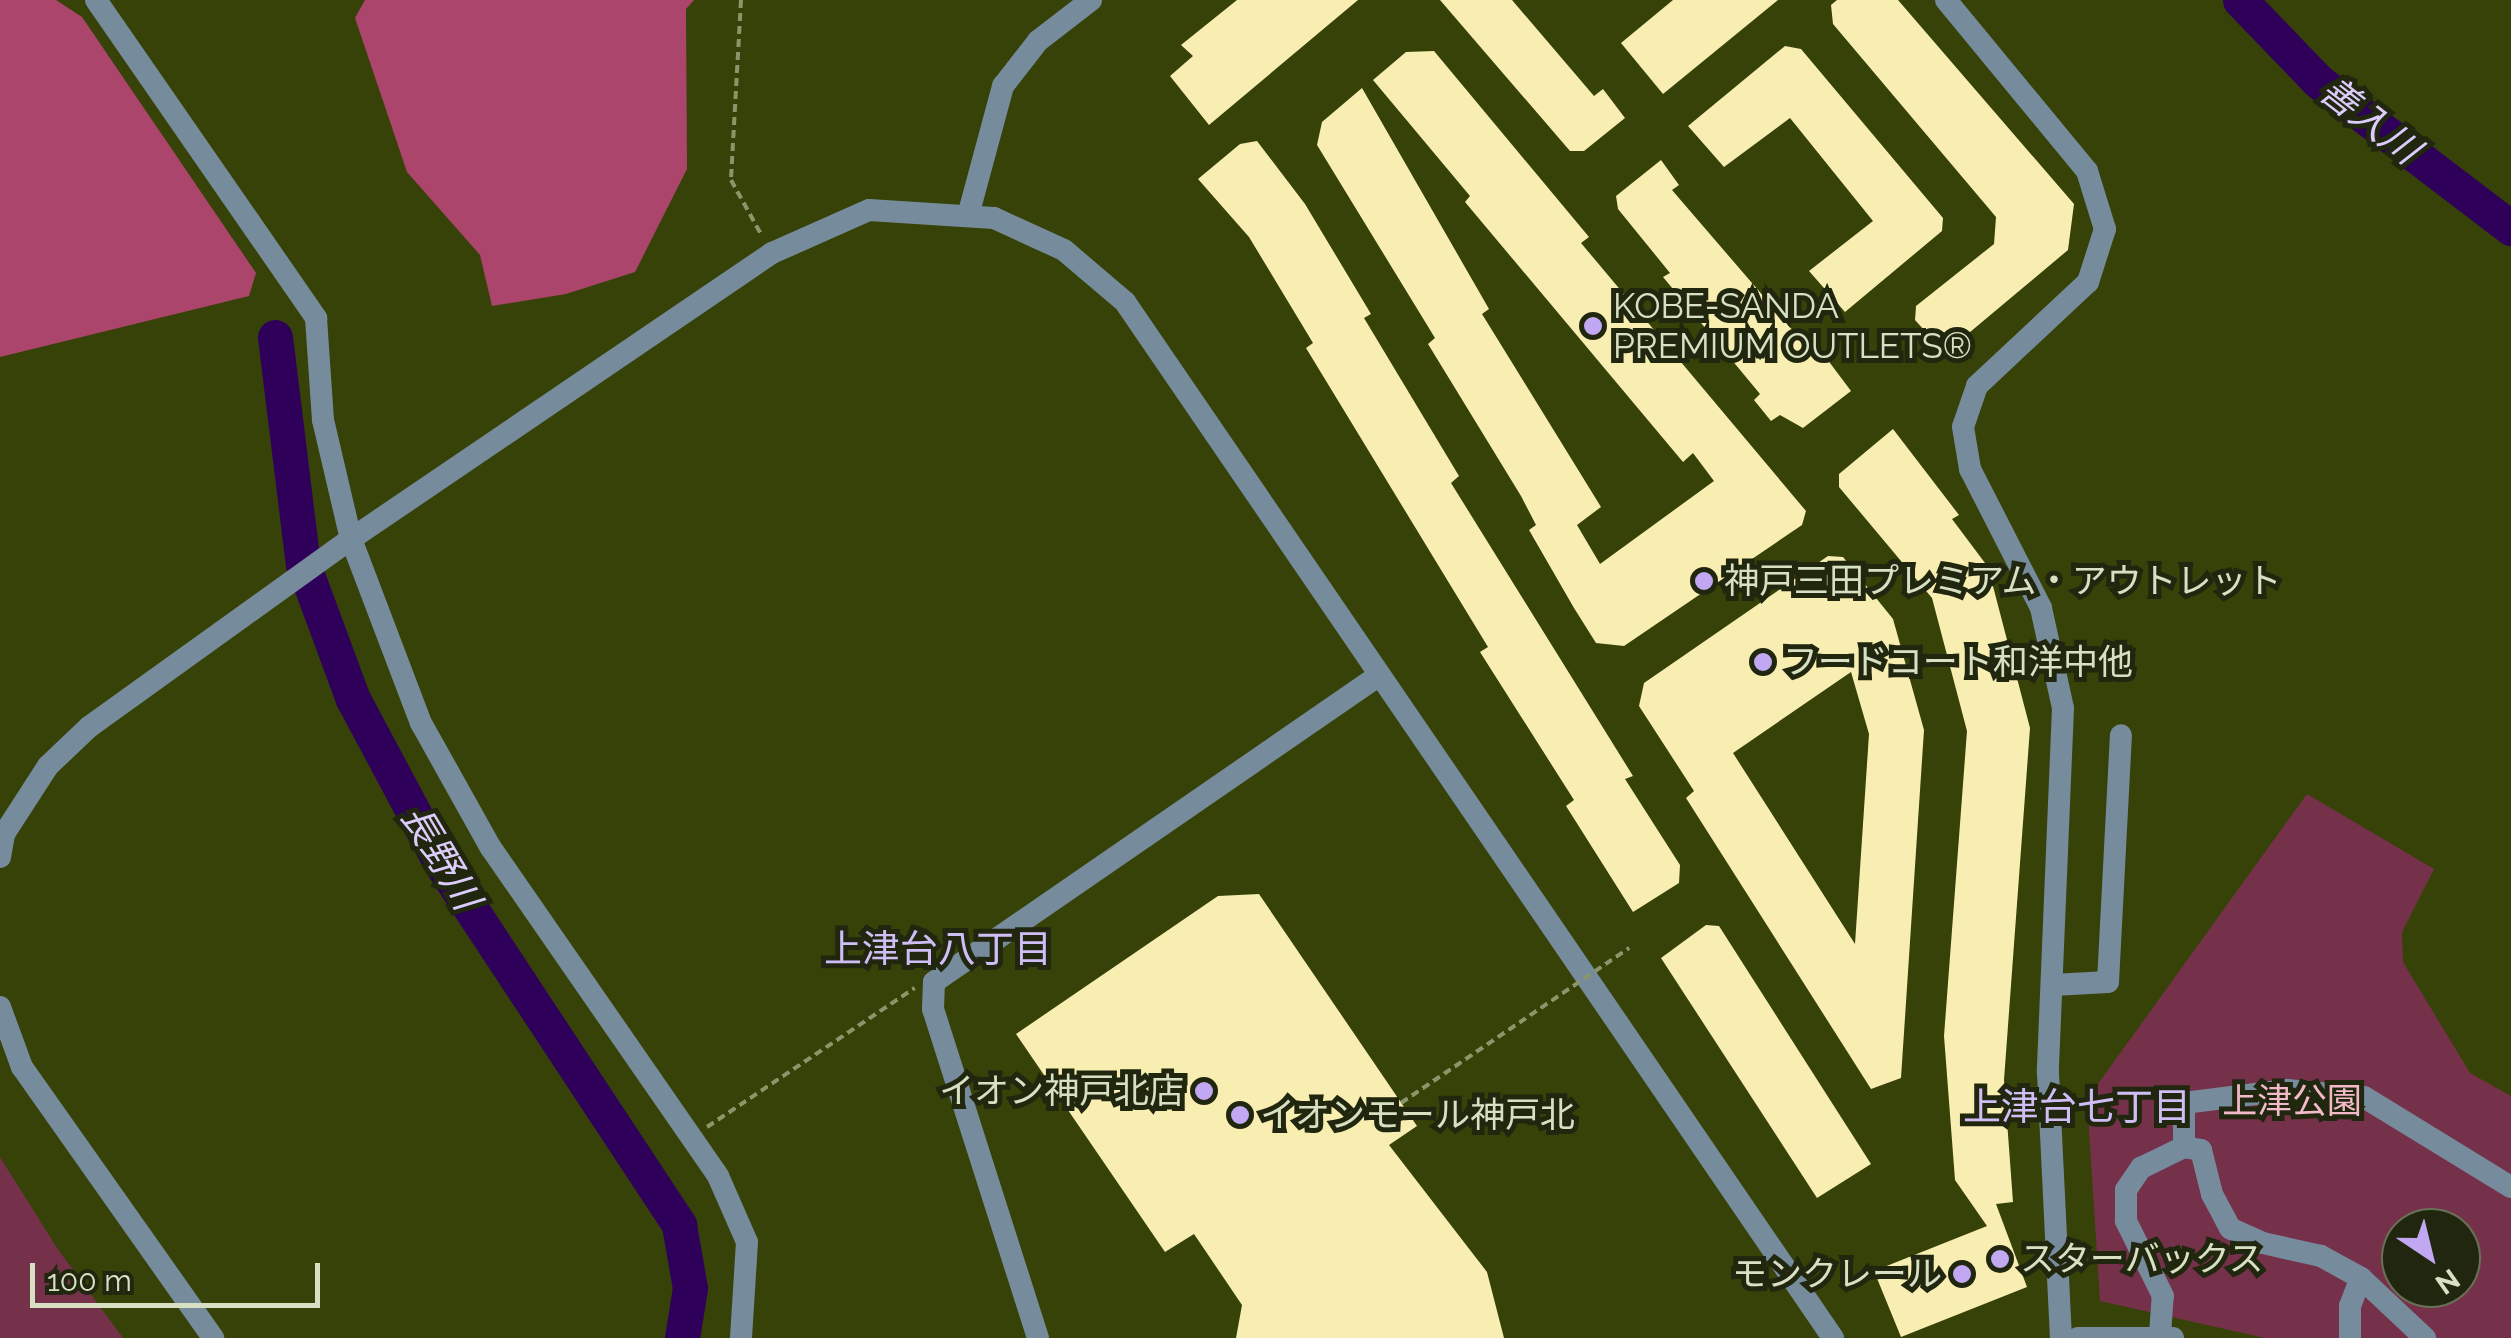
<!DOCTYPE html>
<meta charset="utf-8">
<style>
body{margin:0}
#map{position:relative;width:2511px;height:1338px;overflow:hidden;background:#374208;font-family:Raleway,"Noto Sans JP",sans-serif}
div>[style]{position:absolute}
.green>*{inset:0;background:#75314a}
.forest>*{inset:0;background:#ac456b}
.river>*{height:35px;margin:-17.5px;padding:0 17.5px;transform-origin:17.5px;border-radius:17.5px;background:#2f005a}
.building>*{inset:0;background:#f8eeb1}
.path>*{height:4px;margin-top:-2px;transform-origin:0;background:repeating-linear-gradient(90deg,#8b956a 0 8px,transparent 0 13px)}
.minor>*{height:22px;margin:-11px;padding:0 11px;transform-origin:11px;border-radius:11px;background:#768c9d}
.path-bridge>*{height:4px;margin-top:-2px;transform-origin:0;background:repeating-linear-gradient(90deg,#8b956a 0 8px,transparent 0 13px)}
.dots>*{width:28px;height:28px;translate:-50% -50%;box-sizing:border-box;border:5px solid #21260f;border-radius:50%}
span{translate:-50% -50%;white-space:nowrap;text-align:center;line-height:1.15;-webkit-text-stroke:10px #21260f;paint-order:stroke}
.poi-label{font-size:35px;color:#d8e0c3}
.left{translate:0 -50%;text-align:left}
.right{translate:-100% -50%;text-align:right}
.park-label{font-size:35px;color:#f2b9c9}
.water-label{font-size:38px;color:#dbccfc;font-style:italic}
.neighbourhood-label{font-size:38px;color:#cfbdf5}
.north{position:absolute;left:2381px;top:1208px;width:100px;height:100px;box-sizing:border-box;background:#21260f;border:2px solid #6a7057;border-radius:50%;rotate:145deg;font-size:28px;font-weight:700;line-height:40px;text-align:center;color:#d8e0c3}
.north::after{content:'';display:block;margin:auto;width:35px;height:45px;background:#c2a8f3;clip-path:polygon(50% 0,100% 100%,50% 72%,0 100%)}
.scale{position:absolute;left:30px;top:1263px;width:290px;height:45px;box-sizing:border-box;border:5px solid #d8e0c3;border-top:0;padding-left:12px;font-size:30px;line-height:35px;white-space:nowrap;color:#d8e0c3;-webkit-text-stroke:8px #21260f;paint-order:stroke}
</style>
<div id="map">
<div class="green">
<div style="clip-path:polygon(evenodd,2307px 794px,2434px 869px,2402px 932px,2403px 962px,2470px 1073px,2511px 1096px,2511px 1338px,2265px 1338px,2100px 1301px,2087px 1099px,2307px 794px,2401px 1228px,2461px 1228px,2461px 1288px,2401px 1288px,2401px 1228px)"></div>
<div style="clip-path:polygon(0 1157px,57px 1248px,123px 1338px,0 1338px)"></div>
</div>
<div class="forest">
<div style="clip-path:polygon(0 0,56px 0,82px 17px,256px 273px,249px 296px,0 357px)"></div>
<div style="clip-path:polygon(365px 0,694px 0,686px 9px,687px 169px,635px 272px,566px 294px,492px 306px,480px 255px,407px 172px,355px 18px)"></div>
</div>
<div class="river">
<div style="left:2240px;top:0;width:112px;rotate:46.1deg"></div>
<div style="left:2318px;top:81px;width:243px;rotate:37.3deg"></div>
<div style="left:275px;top:337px;width:229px;rotate:83deg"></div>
<div style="left:303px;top:564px;width:144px;rotate:69.7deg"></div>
<div style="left:353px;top:699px;width:185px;rotate:61.9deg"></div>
<div style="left:440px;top:862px;width:435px;rotate:56.6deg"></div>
<div style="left:679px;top:1225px;width:64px;rotate:80.1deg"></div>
<div style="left:690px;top:1288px;width:51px;rotate:99.1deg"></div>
</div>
<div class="building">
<div style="clip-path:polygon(1237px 0,1358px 0,1209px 125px,1170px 76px,1193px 56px,1181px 45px)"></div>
<div style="clip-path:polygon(1440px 0,1512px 0,1594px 96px,1603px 89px,1625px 118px,1584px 151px,1570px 151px)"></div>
<div style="clip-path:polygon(1673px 0,1778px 0,1663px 94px,1621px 43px)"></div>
<div style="clip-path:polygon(1837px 0,1898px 0,2074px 204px,2068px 250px,1945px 353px,1915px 320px,1916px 306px,1994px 244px,1996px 217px,1833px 24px,1831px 5px)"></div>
<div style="clip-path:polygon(1785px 46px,1801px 49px,1943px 218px,1942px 231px,1845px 312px,1809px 271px,1873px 221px,1790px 118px,1724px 167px,1688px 126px)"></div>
<div style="clip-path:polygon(1434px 51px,1589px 237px,1581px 243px,1806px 511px,1802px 525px,1624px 646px,1596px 643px,1574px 608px,1529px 530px,1536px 525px,1521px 496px,1428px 344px,1435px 338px,1317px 145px,1322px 122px,1362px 88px,1489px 309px,1482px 314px,1601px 507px,1577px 525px,1600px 564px,1714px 481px,1693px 453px,1683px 462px,1465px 202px,1470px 196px,1373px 80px,1406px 52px)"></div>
<div style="clip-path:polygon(1257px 141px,1305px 204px,1371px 314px,1364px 318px,1459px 476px,1451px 483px,1633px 776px,1625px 779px,1680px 865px,1679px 883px,1633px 912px,1566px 806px,1574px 800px,1480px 652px,1488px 647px,1306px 348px,1313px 343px,1249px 237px,1198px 179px,1240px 144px)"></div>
<div style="clip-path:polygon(1661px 160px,1679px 185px,1672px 190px,1807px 347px,1815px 343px,1851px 391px,1803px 428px,1780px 415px,1771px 421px,1754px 400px,1760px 394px,1663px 277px,1670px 273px,1618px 209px,1616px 196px)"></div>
<div style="clip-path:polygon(1893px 429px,1959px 515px,1952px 519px,1988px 567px,2030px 728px,2004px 1080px,2013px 1202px,1996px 1204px,2027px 1287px,1901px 1337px,1874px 1271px,1987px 1226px,1955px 1180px,1944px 1036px,1967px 731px,1932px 598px,1839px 487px,1839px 474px)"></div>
<div style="clip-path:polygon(evenodd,1828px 556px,1843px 557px,1893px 619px,1924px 730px,1901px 1078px,1871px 1089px,1686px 798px,1694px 791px,1639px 706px,1644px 683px,1828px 556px,1851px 672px,1869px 734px,1855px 944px,1733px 753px,1851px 672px)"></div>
<div style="clip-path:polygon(1259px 894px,1417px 1126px,1389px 1145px,1487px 1272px,1504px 1338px,1236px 1338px,1242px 1305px,1194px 1234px,1165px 1252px,1016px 1034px,1218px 896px)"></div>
<div style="clip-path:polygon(1706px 925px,1719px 926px,1871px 1164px,1817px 1198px,1661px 958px)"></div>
</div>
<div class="path">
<div style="left:741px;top:0;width:180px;rotate:93.2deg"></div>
<div style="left:731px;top:180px;width:64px;rotate:61deg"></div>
<div style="left:707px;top:1127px;width:250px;rotate:-33.8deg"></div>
</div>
<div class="minor">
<div style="left:96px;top:0;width:387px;rotate:55.3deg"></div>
<div style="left:316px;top:318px;width:102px;rotate:86.1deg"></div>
<div style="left:323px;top:420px;width:122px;rotate:76.8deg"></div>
<div style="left:351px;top:539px;width:197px;rotate:69.2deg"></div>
<div style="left:421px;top:723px;width:143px;rotate:60.8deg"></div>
<div style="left:491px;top:848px;width:399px;rotate:55.3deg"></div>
<div style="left:718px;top:1176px;width:72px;rotate:66.3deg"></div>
<div style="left:747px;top:1242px;width:96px;rotate:93.6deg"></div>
<div style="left:1946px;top:0;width:222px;rotate:50.5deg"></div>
<div style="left:2087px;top:171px;width:61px;rotate:72.8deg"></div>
<div style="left:2105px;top:229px;width:56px;rotate:107.8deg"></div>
<div style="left:2088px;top:282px;width:152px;rotate:136.9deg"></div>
<div style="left:1977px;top:386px;width:43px;rotate:108.9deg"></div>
<div style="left:1963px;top:427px;width:43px;rotate:80.5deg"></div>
<div style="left:1970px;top:469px;width:156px;rotate:62.9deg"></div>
<div style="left:2041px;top:608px;width:102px;rotate:77.6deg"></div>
<div style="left:2063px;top:708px;width:365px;rotate:92.4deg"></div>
<div style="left:2048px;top:1073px;width:265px;rotate:87.2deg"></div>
<div style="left:969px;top:212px;width:131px;rotate:-74.9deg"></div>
<div style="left:1003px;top:86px;width:57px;rotate:-52.1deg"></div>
<div style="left:1038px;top:41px;width:67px;rotate:-37.7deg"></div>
<div style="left:0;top:857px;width:23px;rotate:-80deg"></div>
<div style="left:4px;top:834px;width:81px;rotate:-57.1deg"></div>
<div style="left:48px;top:766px;width:57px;rotate:-43.6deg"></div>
<div style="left:89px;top:727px;width:322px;rotate:-35.7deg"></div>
<div style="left:351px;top:539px;width:509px;rotate:-34.19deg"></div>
<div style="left:772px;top:253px;width:106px;rotate:-23.9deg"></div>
<div style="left:869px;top:210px;width:125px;rotate:3.7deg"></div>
<div style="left:994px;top:218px;width:77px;rotate:24.6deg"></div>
<div style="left:1064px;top:250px;width:80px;rotate:40.4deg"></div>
<div style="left:1125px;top:302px;width:1255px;rotate:55.65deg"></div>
<div style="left:2053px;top:985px;width:55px;rotate:-3.1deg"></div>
<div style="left:2108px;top:982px;width:247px;rotate:-87deg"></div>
<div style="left:0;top:1007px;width:64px;rotate:69.9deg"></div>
<div style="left:22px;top:1067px;width:332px;rotate:54.8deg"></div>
<div style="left:2361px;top:1278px;width:46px;rotate:-151.2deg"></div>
<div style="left:2321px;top:1256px;width:59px;rotate:-167.4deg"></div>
<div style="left:2263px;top:1243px;width:36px;rotate:-156deg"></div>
<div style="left:2230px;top:1228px;width:38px;rotate:-118deg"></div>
<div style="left:2212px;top:1194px;width:45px;rotate:-104deg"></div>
<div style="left:2201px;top:1150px;width:17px;rotate:-170deg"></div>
<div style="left:2184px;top:1147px;width:44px;rotate:-90deg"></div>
<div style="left:2184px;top:1103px;width:104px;rotate:-7.2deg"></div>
<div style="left:2287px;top:1090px;width:77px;rotate:5.2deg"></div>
<div style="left:2364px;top:1097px;width:172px;rotate:31.5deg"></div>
<div style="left:2160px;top:1335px;width:39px;rotate:-86deg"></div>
<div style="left:2163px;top:1296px;width:84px;rotate:-116.3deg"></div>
<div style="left:2126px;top:1221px;width:31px;rotate:-90deg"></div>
<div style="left:2126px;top:1190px;width:27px;rotate:-56deg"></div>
<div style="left:2141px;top:1168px;width:48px;rotate:-26deg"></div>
<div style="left:1038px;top:1338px;width:345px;rotate:-107.7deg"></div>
<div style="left:933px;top:1009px;width:27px;rotate:-88deg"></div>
<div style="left:934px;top:982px;width:539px;rotate:-34.57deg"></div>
<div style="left:2078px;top:1338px;width:95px"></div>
<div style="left:2350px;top:1338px;width:32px;rotate:-90deg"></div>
<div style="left:2350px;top:1306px;width:30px;rotate:-69deg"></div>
<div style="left:2361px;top:1278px;width:88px;rotate:43.2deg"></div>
</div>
<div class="path-bridge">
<div style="left:1401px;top:1103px;width:276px;rotate:-34.2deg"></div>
</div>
<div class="dots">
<div style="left:1593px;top:326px;background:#c2a8f3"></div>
<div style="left:1704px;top:581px;background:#c2a8f3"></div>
<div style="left:1763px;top:662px;background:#c2a8f3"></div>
<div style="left:1204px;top:1091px;background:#c2a8f3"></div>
<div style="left:1240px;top:1115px;background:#c2a8f3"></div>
<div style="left:2000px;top:1259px;background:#c2a8f3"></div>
<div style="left:1962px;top:1274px;background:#c2a8f3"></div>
</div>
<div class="poi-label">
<span class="left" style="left:1613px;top:326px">KOBE-SANDA<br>PREMIUM OUTLETS®</span>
<span class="left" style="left:1724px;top:581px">神戸三田プレミアム・アウトレット</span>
<span class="left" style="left:1783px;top:662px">フードコート和洋中他</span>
<span class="right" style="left:1184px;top:1091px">イオン神戸北店</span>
<span class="left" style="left:1260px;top:1115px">イオンモール神戸北</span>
<span class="left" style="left:2020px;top:1259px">スターバックス</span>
<span class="right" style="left:1942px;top:1274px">モンクレール</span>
</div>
<div class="park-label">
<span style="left:2292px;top:1101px">上津公園</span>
</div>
<div class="water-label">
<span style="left:2370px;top:120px;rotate:38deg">善入川</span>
<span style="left:441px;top:857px;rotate:59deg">長野川</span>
</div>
<div class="neighbourhood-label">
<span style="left:938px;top:949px">上津台八丁目</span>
<span style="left:2077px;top:1107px">上津台七丁目</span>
</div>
<div class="north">N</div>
<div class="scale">100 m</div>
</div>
